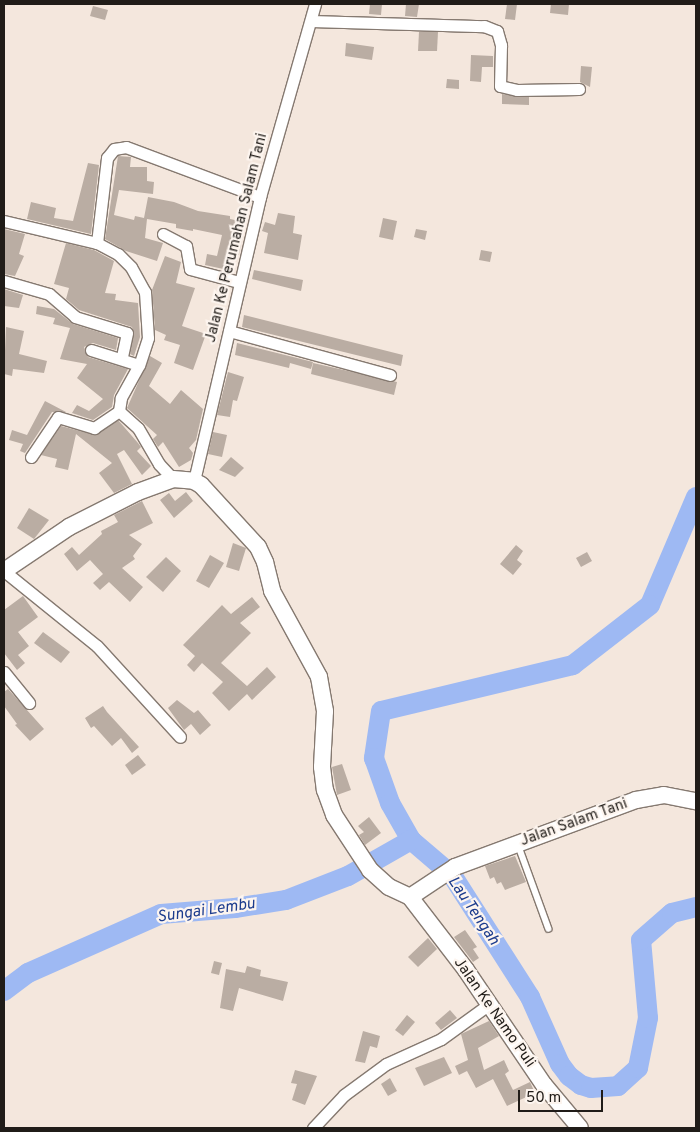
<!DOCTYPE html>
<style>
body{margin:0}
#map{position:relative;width:700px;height:1132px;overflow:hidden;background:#f4e7dd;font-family:Overpass,sans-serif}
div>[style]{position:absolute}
.river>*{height:20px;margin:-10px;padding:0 10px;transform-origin:10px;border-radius:10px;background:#9eb9f3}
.building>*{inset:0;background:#baada3}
.roads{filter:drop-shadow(1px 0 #857970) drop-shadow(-1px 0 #857970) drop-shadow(0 1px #857970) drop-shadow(0 -1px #857970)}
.lane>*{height:5.5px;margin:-2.75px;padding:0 2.75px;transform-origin:2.75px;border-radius:2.75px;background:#fff}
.street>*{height:11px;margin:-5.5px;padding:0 5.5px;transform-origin:5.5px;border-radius:5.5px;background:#fff}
.secondary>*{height:16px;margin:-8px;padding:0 8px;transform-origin:8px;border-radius:8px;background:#fff}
span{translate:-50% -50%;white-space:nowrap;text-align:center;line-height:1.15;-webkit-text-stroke:4.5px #fdf5ef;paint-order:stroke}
.street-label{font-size:15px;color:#201c18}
.water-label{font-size:16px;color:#1d3c8d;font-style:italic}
.frame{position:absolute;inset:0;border:5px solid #201c18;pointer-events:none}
.scale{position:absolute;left:518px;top:1090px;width:85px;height:22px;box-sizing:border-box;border:2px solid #201c18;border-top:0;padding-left:6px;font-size:15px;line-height:18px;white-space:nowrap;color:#201c18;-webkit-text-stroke:4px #fdf5ef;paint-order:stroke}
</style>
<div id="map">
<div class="river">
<div style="left:696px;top:497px;width:117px;rotate:113.1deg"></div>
<div style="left:650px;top:605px;width:98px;rotate:142.1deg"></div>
<div style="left:573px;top:665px;width:197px;rotate:166.5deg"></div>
<div style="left:381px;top:711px;width:48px;rotate:98.5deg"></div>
<div style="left:374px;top:758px;width:48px;rotate:70.4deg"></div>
<div style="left:390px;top:803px;width:43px;rotate:60.4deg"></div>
<div style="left:411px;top:840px;width:54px;rotate:40.5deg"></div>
<div style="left:452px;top:875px;width:145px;rotate:57.4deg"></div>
<div style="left:530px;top:997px;width:73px;rotate:65.9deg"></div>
<div style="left:560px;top:1064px;width:15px;rotate:53deg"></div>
<div style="left:569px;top:1076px;width:15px;rotate:37deg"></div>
<div style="left:581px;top:1085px;width:10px;rotate:17deg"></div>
<div style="left:591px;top:1088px;width:27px;rotate:-4deg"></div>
<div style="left:618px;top:1086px;width:27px;rotate:-42deg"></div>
<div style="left:638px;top:1068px;width:51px;rotate:-78.7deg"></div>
<div style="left:648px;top:1018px;width:78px;rotate:-95.1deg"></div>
<div style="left:641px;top:940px;width:41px;rotate:-41.1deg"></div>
<div style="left:672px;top:913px;width:25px;rotate:-14deg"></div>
<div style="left:4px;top:991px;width:30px;rotate:-37deg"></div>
<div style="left:28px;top:973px;width:145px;rotate:-23.9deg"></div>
<div style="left:161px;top:914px;width:74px;rotate:-4.6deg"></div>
<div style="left:235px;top:908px;width:52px;rotate:-8.9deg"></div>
<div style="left:286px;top:900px;width:66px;rotate:-21.2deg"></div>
<div style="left:348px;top:876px;width:73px;rotate:-29.7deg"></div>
</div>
<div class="building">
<div style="clip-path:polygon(370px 4px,382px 4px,381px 15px,369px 14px)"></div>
<div style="clip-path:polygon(406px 4px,419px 4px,417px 17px,405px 16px)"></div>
<div style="clip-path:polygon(507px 4px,517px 4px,515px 20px,505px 19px)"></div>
<div style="clip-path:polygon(551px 4px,569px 4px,568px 15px,550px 13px)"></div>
<div style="clip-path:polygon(93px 6px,108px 10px,105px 20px,90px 16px)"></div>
<div style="clip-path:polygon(419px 32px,438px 32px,437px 51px,418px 51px)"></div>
<div style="clip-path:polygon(346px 43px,374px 47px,372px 60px,345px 56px)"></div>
<div style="clip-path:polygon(471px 55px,493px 56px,493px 67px,482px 67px,481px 82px,470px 81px)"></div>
<div style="clip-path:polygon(581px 66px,592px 67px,590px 87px,580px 82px)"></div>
<div style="clip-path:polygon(447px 79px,459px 80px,459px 89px,446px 88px)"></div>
<div style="clip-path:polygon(502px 94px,529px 97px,529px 105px,502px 104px)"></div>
<div style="clip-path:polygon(118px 156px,131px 157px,130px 167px,147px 167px,147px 181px,154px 182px,153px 194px,119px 190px,114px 215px,134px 220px,135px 216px,144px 218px,148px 197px,174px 202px,198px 211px,230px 216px,230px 219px,245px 222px,239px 255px,231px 253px,228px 270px,205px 265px,207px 254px,217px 256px,222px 235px,193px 229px,193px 231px,176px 228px,176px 224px,147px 219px,145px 238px,163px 243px,157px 261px,126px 251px,105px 239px)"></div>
<div style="clip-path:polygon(88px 163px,99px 165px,91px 234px,27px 219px,31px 202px,56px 208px,54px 218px,73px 221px)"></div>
<div style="clip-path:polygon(278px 213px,295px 216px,293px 233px,302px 235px,298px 260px,264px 253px,268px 233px,262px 231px,265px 222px,275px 225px)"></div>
<div style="clip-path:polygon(383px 218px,397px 221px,393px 240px,379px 237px)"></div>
<div style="clip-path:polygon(4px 229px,25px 234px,19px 254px,24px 256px,15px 276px,4px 274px)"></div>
<div style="clip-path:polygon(416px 229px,427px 231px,425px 240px,414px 237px)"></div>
<div style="clip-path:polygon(66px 243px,94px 250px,114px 261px,105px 293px,116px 294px,115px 300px,138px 303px,140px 337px,134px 356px,130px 354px,134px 334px,132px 327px,79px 310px,66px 299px,69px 288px,54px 284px)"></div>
<div style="clip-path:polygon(481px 250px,492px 252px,490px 262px,479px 260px)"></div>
<div style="clip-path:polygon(165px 256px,181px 262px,176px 283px,195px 288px,182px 326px,206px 334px,193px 370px,174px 363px,180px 345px,164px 340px,166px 335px,155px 330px,152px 290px)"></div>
<div style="clip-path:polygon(254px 270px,303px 280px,301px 291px,252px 279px)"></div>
<div style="clip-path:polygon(4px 289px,23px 295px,19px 308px,4px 306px)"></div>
<div style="clip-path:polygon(37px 306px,54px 309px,73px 324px,118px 338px,116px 350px,93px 343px,84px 347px,88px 357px,128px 369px,114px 395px,112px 407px,93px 420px,72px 413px,77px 405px,89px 411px,103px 399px,77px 378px,87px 364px,60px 359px,70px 328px,53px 324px,55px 318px,36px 314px)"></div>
<div style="clip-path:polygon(244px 315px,403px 355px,401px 366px,242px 327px)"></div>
<div style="clip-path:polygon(6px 327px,24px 331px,19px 354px,47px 361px,44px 373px,13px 369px,12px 376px,4px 374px)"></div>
<div style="clip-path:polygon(237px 343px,313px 362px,311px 369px,290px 363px,289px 368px,235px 355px)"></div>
<div style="clip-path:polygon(150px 356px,162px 363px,149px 386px,170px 404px,181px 390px,203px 409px,196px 440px,189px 448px,193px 453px,191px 460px,179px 467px,163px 442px,158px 447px,153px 439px,157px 435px,127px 408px)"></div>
<div style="clip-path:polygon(313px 363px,397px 382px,394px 395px,311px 374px)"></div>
<div style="clip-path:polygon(228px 372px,244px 377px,237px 401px,233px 400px,230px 417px,217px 415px)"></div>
<div style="clip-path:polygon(45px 401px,66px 412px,52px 412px,25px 453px,20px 451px,23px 444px,9px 440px,12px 430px,27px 435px)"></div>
<div style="clip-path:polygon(118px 420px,138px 443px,141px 447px,137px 451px,151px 466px,142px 475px,124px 450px,117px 454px,132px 484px,114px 493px,99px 473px,112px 463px,76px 434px,68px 470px,55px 467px,57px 459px,41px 455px,61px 426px,95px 435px)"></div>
<div style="clip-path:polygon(213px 432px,227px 435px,222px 457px,208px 454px)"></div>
<div style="clip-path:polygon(231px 457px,244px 468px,235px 477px,219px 470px)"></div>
<div style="clip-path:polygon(186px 492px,193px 501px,174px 518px,160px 500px,169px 493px,175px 501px)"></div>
<div style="clip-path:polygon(142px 501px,153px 523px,129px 535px,142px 544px,133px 556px,135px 559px,122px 568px,143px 587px,130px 602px,109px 582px,100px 590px,93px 583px,103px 574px,90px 560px,77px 571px,64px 554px,72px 547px,79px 555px,102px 534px,101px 531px,118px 522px,114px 515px)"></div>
<div style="clip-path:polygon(29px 508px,49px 520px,34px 539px,17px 528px)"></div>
<div style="clip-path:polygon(233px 543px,246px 548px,239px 571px,226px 567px)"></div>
<div style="clip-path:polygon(516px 545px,523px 551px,517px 560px,522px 564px,513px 575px,500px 564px)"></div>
<div style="clip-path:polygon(587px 552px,592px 561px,581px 567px,576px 558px)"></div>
<div style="clip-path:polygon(210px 555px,224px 563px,209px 588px,196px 581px)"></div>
<div style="clip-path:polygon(166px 557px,181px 571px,163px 592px,146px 577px)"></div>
<div style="clip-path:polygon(23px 596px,38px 617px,18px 632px,29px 646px,18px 655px,25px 663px,17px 670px,4px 653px,4px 610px)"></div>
<div style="clip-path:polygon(252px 597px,260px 607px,240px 623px,251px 633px,221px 663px,247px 686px,267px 667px,276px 677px,252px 700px,247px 694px,229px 711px,212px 693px,223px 682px,202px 663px,194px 672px,187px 665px,195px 656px,183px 645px,222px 605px,231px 614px)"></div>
<div style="clip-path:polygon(43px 632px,70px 652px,61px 663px,34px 643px)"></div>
<div style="clip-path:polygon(8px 689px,44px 729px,30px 741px,15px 725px,17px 724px,4px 706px,4px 692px)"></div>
<div style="clip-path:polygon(177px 700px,194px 713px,198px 710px,211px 725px,200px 735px,191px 724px,184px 730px,168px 708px)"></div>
<div style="clip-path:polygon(103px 706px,107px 712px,139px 747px,132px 753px,121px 738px,112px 746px,94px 726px,91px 728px,85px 718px)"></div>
<div style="clip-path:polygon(138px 755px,146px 765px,132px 775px,125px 765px)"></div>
<div style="clip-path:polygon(342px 764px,351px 790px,337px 795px,332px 767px)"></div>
<div style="clip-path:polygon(369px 817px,381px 833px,365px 845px,359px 835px,364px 832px,358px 826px)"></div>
<div style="clip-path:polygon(515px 856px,526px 882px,505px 890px,501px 882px,497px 884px,494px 877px,490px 879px,485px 866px)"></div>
<div style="clip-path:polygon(465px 930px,477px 947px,473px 949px,479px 958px,473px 962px,454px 937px)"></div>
<div style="clip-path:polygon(428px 938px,437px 949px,418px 967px,408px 957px)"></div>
<div style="clip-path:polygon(214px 961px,222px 963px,219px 975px,211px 973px)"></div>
<div style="clip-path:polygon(247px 966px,261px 970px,260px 976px,288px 982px,283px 1001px,239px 988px,233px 1011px,220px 1008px,226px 969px,245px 973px)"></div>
<div style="clip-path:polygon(450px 1010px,457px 1018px,441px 1030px,435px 1023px)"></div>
<div style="clip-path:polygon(407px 1015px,415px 1022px,403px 1036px,395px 1030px)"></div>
<div style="clip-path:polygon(489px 1021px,499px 1036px,478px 1048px,484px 1070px,504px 1060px,509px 1071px,505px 1074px,513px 1090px,530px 1082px,535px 1093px,507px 1106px,493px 1079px,476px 1088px,467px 1071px,459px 1075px,455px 1066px,468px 1060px,461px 1034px)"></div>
<div style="clip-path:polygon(363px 1031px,380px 1036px,377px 1048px,370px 1046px,365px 1063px,355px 1061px)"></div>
<div style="clip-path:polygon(444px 1057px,452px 1073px,424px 1086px,415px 1068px)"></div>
<div style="clip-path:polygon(295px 1070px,317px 1076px,305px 1105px,292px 1100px,297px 1084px,291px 1083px)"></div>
<div style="clip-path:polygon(390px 1078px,397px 1091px,388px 1096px,381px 1084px)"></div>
</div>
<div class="roads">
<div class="lane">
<div style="left:518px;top:844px;width:90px;rotate:70deg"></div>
</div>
<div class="street">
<div style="left:311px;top:21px;width:173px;rotate:1.7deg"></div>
<div style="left:484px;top:26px;width:14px;rotate:21deg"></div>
<div style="left:497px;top:31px;width:15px;rotate:74deg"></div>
<div style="left:501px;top:45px;width:41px;rotate:91.4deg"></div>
<div style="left:500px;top:86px;width:17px;rotate:13deg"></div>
<div style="left:517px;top:90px;width:62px;rotate:-0.9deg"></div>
<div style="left:4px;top:221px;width:96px;rotate:13.3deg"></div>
<div style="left:97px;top:243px;width:86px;rotate:-83.3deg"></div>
<div style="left:107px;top:158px;width:11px;rotate:-52deg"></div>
<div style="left:114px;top:149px;width:12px;rotate:-9deg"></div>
<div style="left:126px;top:147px;width:143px;rotate:20.5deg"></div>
<div style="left:163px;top:234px;width:26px;rotate:28deg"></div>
<div style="left:186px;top:246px;width:23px;rotate:80deg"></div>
<div style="left:190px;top:269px;width:51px;rotate:14.9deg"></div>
<div style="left:97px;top:243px;width:24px;rotate:28deg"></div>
<div style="left:118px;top:254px;width:18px;rotate:45deg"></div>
<div style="left:131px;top:267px;width:29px;rotate:61deg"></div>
<div style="left:145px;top:292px;width:46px;rotate:86.3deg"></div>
<div style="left:148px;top:338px;width:28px;rotate:108deg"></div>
<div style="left:139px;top:365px;width:38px;rotate:119deg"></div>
<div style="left:121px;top:398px;width:13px;rotate:99deg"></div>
<div style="left:119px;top:411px;width:25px;rotate:42deg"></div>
<div style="left:138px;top:428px;width:42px;rotate:59.7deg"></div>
<div style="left:159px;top:464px;width:21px;rotate:47deg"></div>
<div style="left:4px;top:281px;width:47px;rotate:16.1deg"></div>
<div style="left:49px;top:294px;width:35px;rotate:41deg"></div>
<div style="left:75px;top:317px;width:54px;rotate:17.1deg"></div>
<div style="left:127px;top:333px;width:25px;rotate:102deg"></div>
<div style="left:229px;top:331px;width:167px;rotate:15.3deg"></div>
<div style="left:91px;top:350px;width:50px;rotate:17.4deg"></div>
<div style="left:31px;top:457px;width:48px;rotate:-56deg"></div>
<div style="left:58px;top:417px;width:38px;rotate:17deg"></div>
<div style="left:94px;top:428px;width:30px;rotate:-34deg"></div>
<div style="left:194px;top:481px;width:292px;rotate:-76.9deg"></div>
<div style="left:260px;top:197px;width:201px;rotate:-74.1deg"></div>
<div style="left:4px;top:571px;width:119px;rotate:38.9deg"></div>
<div style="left:97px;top:646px;width:123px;rotate:47.6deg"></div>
<div style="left:4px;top:672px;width:40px;rotate:51deg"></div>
<div style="left:313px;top:1128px;width:45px;rotate:-46.8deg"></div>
<div style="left:344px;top:1095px;width:52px;rotate:-36.4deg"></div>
<div style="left:386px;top:1064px;width:60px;rotate:-24.4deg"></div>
<div style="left:441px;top:1039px;width:58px;rotate:-35.9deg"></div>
</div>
<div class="secondary">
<div style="left:4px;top:571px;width:78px;rotate:-34.1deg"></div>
<div style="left:69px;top:527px;width:77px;rotate:-26.9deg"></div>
<div style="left:138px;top:492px;width:37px;rotate:-20deg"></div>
<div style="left:173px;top:479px;width:21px;rotate:5deg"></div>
<div style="left:194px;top:481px;width:8px;rotate:30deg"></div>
<div style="left:201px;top:485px;width:84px;rotate:47.4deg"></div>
<div style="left:258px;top:547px;width:17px;rotate:65deg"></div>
<div style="left:265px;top:562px;width:30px;rotate:76deg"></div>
<div style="left:272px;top:591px;width:98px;rotate:61.3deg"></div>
<div style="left:319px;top:677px;width:35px;rotate:80deg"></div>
<div style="left:325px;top:711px;width:56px;rotate:93.1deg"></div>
<div style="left:322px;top:767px;width:23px;rotate:83deg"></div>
<div style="left:325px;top:790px;width:27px;rotate:70deg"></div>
<div style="left:334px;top:815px;width:66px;rotate:56.8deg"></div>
<div style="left:370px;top:870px;width:25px;rotate:42deg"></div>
<div style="left:389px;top:887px;width:23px;rotate:25deg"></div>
<div style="left:410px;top:897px;width:92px;rotate:52.5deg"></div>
<div style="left:466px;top:970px;width:139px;rotate:55.9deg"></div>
<div style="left:544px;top:1085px;width:56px;rotate:50.1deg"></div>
<div style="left:410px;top:897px;width:54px;rotate:-33.7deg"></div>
<div style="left:455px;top:867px;width:193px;rotate:-20.3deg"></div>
<div style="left:636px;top:800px;width:28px;rotate:-10deg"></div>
<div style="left:664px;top:795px;width:33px;rotate:11deg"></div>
</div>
</div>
<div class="street-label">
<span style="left:237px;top:238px;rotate:-76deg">Jalan Ke Perumahan Salam Tani</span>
<span style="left:574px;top:823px;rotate:-20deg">Jalan Salam Tani</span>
<span style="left:494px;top:1013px;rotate:55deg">Jalan Ke Namo Puli</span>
</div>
<div class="water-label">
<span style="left:206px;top:911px;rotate:-8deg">Sungai Lembu</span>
<span style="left:473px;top:911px;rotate:56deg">Lau Tengah</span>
</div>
<div class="frame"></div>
<div class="scale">50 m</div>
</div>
